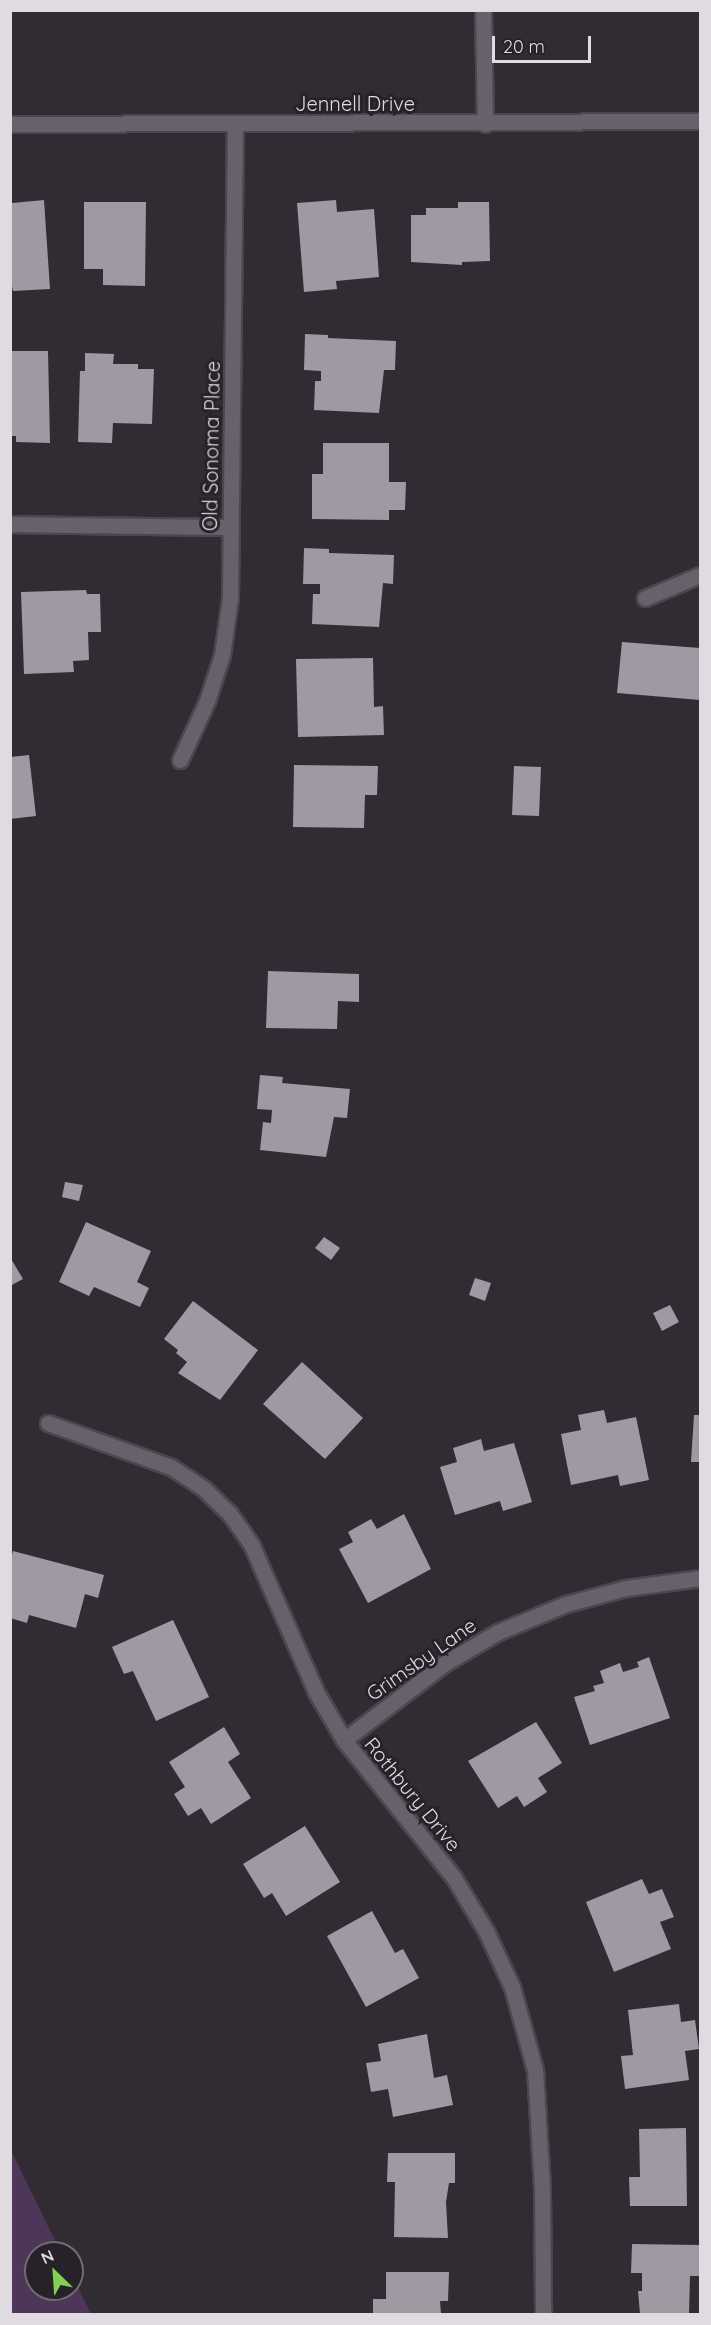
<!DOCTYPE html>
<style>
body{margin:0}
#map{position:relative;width:711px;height:2325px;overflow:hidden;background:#312b34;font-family:Quicksand,sans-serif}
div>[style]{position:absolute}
.green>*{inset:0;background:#4e3658}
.building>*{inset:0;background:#a098a3}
.roads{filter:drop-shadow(2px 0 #4c474e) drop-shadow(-2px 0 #4c474e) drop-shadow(0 2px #4c474e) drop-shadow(0 -2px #4c474e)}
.service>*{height:15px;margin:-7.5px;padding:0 7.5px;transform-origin:7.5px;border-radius:7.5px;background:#68616b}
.minor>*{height:15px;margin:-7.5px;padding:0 7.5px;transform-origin:7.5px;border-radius:7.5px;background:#68616b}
span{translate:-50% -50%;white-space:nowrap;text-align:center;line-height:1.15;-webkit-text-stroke:6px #27212a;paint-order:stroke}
.street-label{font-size:20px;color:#dfdbe1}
.frame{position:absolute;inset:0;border:12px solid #dfdbe1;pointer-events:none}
.north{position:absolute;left:24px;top:2241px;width:60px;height:60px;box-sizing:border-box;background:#27212a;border:2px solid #716b73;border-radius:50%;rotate:335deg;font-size:16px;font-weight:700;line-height:24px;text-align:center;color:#dfdbe1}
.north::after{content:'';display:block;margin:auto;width:21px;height:27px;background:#80d051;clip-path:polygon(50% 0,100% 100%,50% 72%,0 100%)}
.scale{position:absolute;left:492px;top:36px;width:99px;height:27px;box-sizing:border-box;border:3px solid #dfdbe1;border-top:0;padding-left:8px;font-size:18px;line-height:21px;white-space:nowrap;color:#dfdbe1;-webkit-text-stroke:4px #27212a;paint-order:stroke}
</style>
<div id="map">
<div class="green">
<div style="clip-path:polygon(10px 2148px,61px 2253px,36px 2253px,36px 2289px,72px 2289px,72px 2275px,91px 2314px,11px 2314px)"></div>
</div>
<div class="building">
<div style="clip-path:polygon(44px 200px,50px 289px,13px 291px,10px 277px,12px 203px)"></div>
<div style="clip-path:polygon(336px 200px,337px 212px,374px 209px,379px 277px,336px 281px,337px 289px,304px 292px,297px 203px)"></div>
<div style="clip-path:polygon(84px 202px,146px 202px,145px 286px,103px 285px,103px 269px,84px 269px)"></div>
<div style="clip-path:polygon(458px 202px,489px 202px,490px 261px,462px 262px,462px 265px,411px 262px,411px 215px,426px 215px,426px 208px,458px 208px)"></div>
<div style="clip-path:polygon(305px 334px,328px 335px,328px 338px,396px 341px,395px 370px,384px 370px,379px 413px,314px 410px,315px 381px,321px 381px,321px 371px,304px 370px)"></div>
<div style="clip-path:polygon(10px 351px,48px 351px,50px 443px,16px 442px,16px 436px,10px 436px)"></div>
<div style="clip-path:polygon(85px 353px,114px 354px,113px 364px,138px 364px,138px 369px,154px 369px,152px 424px,113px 423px,112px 443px,78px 442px,80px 371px,85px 371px)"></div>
<div style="clip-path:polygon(323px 443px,389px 443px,389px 482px,406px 482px,405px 510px,389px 510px,389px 520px,312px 519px,312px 474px,323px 474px)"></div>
<div style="clip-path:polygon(304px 548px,329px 549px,329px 553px,394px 555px,393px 584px,383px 583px,379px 627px,312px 624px,313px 594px,320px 594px,320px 584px,303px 584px)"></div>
<div style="clip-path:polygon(86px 590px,87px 594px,100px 594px,101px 632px,88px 632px,89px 660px,73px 661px,74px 672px,24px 674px,21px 592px)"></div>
<div style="clip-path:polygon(622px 642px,700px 648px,700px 700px,617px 693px)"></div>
<div style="clip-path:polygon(373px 658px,374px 707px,383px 706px,384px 735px,298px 737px,296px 659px)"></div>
<div style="clip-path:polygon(29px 755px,36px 816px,10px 819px,10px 757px)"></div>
<div style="clip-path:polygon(294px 765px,378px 766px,377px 795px,365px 795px,364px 828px,293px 827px)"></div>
<div style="clip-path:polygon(514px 766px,541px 767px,539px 816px,512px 815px)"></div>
<div style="clip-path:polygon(268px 971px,359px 974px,359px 1002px,338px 1001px,337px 1029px,266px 1028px)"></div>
<div style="clip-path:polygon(260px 1075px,283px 1077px,282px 1083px,350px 1089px,347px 1118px,334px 1117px,326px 1157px,260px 1150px,263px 1122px,271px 1123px,272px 1110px,257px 1109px)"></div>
<div style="clip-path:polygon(65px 1182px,83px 1185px,79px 1201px,62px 1197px)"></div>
<div style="clip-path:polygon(86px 1222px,151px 1251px,137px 1282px,149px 1288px,140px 1307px,94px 1287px,89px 1296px,59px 1282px)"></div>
<div style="clip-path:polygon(324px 1237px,340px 1248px,331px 1260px,315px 1248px)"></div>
<div style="clip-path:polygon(10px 1257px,23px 1279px,10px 1286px)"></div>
<div style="clip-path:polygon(475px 1278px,491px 1283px,485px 1301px,469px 1295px)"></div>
<div style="clip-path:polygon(193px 1301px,258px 1350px,220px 1400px,178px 1373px,187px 1362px,176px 1353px,178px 1350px,164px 1339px)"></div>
<div style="clip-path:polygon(670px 1305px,679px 1322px,662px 1331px,653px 1313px)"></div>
<div style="clip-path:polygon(302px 1362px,363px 1418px,325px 1459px,263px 1404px)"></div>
<div style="clip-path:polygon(604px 1410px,607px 1423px,636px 1417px,649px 1480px,620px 1486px,618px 1475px,571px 1485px,561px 1434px,581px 1430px,578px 1415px)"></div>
<div style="clip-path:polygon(694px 1415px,700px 1415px,700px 1462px,691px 1462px)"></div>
<div style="clip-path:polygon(481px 1439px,484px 1451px,514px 1443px,532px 1502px,503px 1511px,500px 1501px,455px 1515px,440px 1467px,457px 1462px,453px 1448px)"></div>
<div style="clip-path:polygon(404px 1514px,431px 1569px,368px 1603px,339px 1549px,353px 1542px,348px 1532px,371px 1519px,377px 1529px)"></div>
<div style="clip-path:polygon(13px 1551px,104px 1575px,98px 1598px,85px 1594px,76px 1628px,29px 1615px,27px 1623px,10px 1618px,10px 1562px)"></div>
<div style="clip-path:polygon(173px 1620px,209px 1697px,156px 1721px,133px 1671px,124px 1674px,112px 1647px)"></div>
<div style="clip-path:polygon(649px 1657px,670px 1718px,590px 1745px,574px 1697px,595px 1691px,593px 1686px,604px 1683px,600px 1671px,620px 1663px,623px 1672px,639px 1667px,637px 1662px)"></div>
<div style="clip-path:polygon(536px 1722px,562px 1763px,538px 1778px,547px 1792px,524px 1807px,517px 1796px,498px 1808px,468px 1761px)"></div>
<div style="clip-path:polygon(224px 1727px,240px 1754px,228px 1762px,251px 1798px,211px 1824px,201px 1808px,188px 1816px,174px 1794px,185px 1787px,169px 1762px)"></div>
<div style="clip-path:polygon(305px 1826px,340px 1882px,286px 1916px,272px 1893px,264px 1898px,243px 1864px)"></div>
<div style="clip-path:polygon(642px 1879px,649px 1894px,662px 1889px,674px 1917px,660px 1922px,671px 1949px,614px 1972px,586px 1902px)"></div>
<div style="clip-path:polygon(372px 1911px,395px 1953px,403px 1949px,419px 1978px,366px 2007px,327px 1936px)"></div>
<div style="clip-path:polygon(679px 2004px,681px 2022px,695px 2020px,699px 2049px,685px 2051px,689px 2080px,625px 2089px,621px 2056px,633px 2055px,628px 2010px)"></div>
<div style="clip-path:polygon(427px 2034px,434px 2078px,447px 2075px,453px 2105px,393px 2117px,388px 2089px,371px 2092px,366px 2063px,381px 2061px,378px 2044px)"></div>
<div style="clip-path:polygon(686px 2128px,687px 2206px,630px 2206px,629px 2177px,640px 2177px,639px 2129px)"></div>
<div style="clip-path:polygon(388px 2153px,455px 2153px,455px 2183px,449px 2183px,446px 2202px,448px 2238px,394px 2237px,395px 2182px,387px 2182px)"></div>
<div style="clip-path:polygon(632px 2244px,700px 2245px,699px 2276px,690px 2276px,689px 2314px,640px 2314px,638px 2291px,642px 2291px,642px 2273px,631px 2273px)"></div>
<div style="clip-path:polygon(386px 2272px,449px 2272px,448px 2301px,440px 2301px,441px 2314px,373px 2314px,373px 2299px,386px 2299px)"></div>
</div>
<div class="roads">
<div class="service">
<div style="left:483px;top:10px;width:114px;rotate:89deg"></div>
<div style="left:645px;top:598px;width:60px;rotate:-22.7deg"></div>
</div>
<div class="minor">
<div style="left:10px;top:124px;width:690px;rotate:-0.25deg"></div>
<div style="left:10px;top:524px;width:221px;rotate:0.8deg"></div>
<div style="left:180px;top:760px;width:65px;rotate:-65.4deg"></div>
<div style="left:207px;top:701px;width:48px;rotate:-71.9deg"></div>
<div style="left:222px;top:655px;width:58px;rotate:-82deg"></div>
<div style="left:230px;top:598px;width:474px;rotate:-89.4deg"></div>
<div style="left:48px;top:1423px;width:131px;rotate:19.7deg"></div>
<div style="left:171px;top:1467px;width:38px;rotate:33deg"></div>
<div style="left:203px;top:1488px;width:37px;rotate:44deg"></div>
<div style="left:230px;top:1514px;width:39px;rotate:55deg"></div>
<div style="left:252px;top:1546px;width:159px;rotate:66.3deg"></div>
<div style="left:316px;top:1692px;width:56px;rotate:59.7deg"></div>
<div style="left:344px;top:1740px;width:176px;rotate:51.4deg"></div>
<div style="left:454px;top:1878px;width:62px;rotate:58.9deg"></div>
<div style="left:486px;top:1931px;width:62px;rotate:65.1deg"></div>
<div style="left:512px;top:1987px;width:86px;rotate:74.5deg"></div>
<div style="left:535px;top:2070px;width:119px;rotate:86.6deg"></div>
<div style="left:542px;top:2189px;width:125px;rotate:89.5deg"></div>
<div style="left:344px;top:1740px;width:127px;rotate:-37.3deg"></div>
<div style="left:445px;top:1663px;width:61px;rotate:-30.3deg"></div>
<div style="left:498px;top:1632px;width:74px;rotate:-22.4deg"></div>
<div style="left:566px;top:1604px;width:62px;rotate:-14.9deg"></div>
<div style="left:626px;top:1588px;width:75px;rotate:-7.7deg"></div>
</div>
</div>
<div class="street-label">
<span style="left:355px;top:103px">Jennell Drive</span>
<span style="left:211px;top:446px;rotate:-89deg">Old Sonoma Place</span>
<span style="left:421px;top:1659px;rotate:-35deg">Grimsby Lane</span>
<span style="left:413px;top:1794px;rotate:51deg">Rothbury Drive</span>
</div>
<div class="frame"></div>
<div class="north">N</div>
<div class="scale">20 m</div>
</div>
